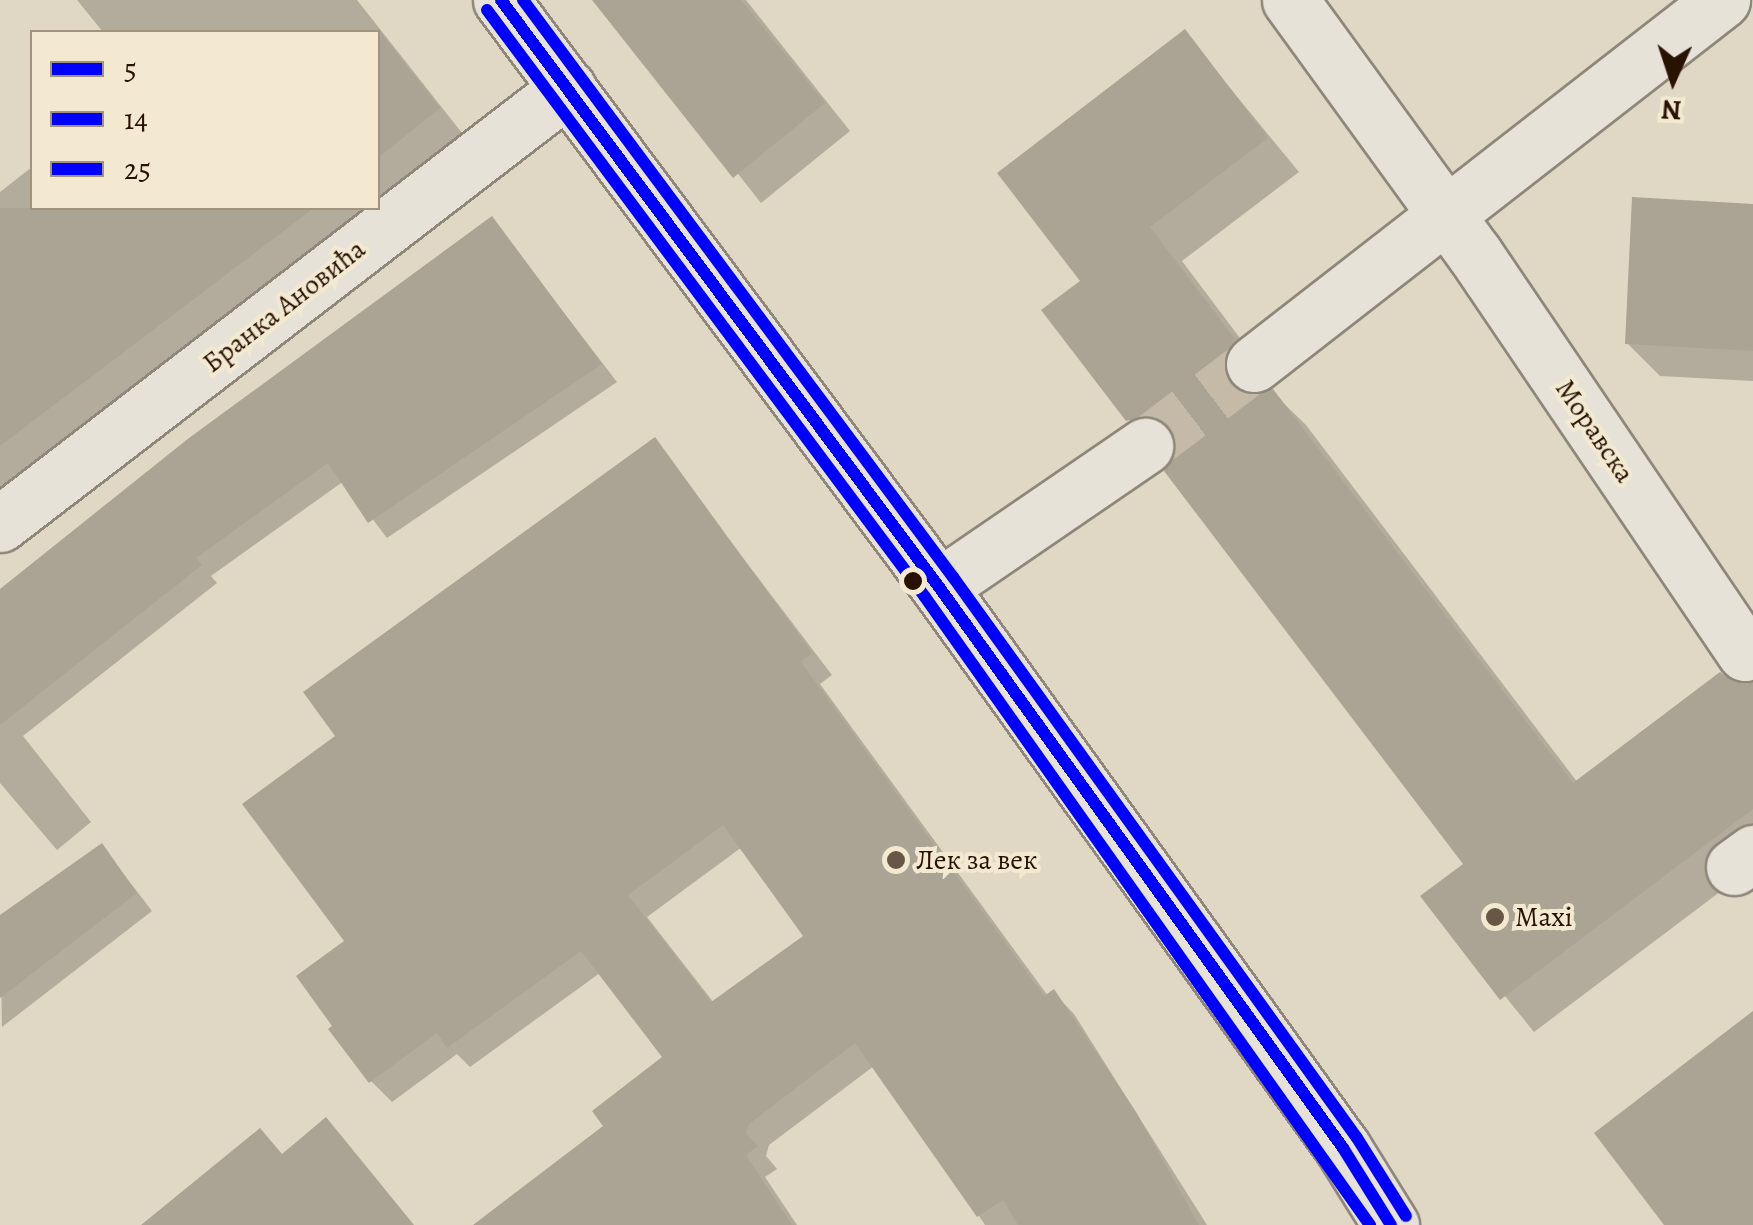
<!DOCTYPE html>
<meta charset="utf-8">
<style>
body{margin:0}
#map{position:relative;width:1753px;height:1225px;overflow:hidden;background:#e0d8c4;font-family:Alegreya,serif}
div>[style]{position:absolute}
.shadow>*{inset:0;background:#0003}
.building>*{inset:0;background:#aba495}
.minor-tunnel>*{height:55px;margin-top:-27.5px;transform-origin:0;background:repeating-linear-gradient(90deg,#c4baa7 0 55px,transparent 0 83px)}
.roads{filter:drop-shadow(2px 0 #8e877a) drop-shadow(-2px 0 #8e877a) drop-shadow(0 2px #8e877a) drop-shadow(0 -2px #8e877a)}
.minor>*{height:55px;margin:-27.5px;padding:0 27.5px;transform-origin:27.5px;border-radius:27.5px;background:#e7e2d8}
.tertiary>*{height:55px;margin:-27.5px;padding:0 27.5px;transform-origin:27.5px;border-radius:27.5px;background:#e7e2d8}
.bus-1>*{height:12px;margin:-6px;padding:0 6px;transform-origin:6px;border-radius:6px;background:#00f}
.bus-2>*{height:12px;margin:-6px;padding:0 6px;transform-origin:6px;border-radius:6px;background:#00f}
.bus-3>*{height:12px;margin:-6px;padding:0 6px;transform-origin:6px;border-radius:6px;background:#00f}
.dots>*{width:28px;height:28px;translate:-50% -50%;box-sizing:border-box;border:5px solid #f3e9d0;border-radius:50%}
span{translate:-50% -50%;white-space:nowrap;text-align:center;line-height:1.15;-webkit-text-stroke:8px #f3e9d0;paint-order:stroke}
.street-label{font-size:28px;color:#281202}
.poi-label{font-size:28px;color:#281202}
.left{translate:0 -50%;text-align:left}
.legend{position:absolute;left:30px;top:30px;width:350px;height:180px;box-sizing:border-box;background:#f3e9d0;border:2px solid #a2937e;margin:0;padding:12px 18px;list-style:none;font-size:30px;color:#281202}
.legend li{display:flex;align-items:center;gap:20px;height:50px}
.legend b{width:50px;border:2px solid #a2937e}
.north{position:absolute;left:1623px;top:30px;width:100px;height:100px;-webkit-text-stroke:8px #f3e9d0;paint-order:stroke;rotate:183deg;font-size:28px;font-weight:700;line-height:40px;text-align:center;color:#281202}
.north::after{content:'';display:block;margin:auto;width:35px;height:45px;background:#281202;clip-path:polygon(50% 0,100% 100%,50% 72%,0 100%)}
</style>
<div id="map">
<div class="shadow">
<div style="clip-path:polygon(77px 0,357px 0,462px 133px,378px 198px,378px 32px,103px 32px)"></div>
<div style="clip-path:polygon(601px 0,746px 0,850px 131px,761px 203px)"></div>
<div style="clip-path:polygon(1184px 32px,1299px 172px,1182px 261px,1267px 374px,1258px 394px,1272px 392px,1306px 425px,1578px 783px,1720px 675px,1753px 684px,1753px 867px,1534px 1032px,1424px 896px,1466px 864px,1178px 447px,1161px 453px,1128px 419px,1084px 282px)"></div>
<div style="clip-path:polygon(32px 167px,32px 208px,365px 208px,0 487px,0 192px)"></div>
<div style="clip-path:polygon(1753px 206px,1753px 381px,1660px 376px,1627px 343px)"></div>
<div style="clip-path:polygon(492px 219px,617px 382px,387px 538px,344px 481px,211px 576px,217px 583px,23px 736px,91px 822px,57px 850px,0 783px,0 591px)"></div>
<div style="clip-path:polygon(evenodd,654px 441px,832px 675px,820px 684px,1048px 996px,1054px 993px,1074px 1014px,1207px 1225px,985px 1225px,878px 1063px,769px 1145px,766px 1156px,777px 1169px,765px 1177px,797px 1225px,478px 1225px,606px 1127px,666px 1058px,600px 973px,470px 1067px,457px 1054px,392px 1102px,371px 1081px,347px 942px,339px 736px,654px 441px,742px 847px,807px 936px,714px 1003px,647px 917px,742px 847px)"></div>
<div style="clip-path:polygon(102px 846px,152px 911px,2px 1027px,0 918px)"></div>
</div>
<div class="building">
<div style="clip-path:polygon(592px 0,741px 0,825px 103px,733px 178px)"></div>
<div style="clip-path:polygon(378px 29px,440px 108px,378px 158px)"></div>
<div style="clip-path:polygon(1185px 29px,1268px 138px,1150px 227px,1235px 339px,1225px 353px,1229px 382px,1243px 393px,1273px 389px,1573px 783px,1720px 672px,1732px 681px,1753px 682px,1753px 809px,1500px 1000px,1420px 896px,1463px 864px,1164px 471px,1176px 445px,1170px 428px,1144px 415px,1126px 421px,1041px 310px,1080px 281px,997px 173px)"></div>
<div style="clip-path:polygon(1632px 197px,1753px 204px,1753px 351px,1625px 344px)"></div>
<div style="clip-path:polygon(0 208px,314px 208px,0 446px)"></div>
<div style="clip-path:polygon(492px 216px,602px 364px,368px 523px,328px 463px,196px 558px,202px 565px,0 725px,0 589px,189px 438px)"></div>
<div style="clip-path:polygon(evenodd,655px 437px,812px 653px,801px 662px,1044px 996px,1054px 989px,1136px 1112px,1199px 1225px,1018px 1225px,1003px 1200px,977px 1217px,855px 1043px,749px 1124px,746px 1133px,758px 1146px,746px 1155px,792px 1225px,473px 1225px,603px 1126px,592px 1111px,662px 1057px,581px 951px,447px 1048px,437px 1033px,369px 1083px,328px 1029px,332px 1026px,296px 976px,344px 941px,242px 804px,335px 736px,303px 692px,655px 437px,723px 825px,803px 936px,711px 1002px,628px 895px,723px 825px)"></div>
<div style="clip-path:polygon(102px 843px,137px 893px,0 998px,0 915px)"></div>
<div style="clip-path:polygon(1753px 1011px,1753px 1225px,1664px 1225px,1594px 1133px)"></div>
<div style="clip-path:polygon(326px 1117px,414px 1225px,141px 1225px,260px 1128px,282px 1154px)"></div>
</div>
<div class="minor-tunnel">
<div style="left:1145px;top:446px;width:136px;rotate:-37deg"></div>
</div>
<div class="roads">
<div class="minor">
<div style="left:1290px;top:0;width:313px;rotate:54deg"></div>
<div style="left:1474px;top:253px;width:483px;rotate:55.9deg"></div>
<div style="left:1254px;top:364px;width:593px;rotate:-37.87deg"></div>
<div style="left:0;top:524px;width:716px;rotate:-37.51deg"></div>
<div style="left:939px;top:587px;width:250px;rotate:-34.4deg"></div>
<div style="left:1734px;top:867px;width:24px;rotate:-36deg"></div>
</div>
<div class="tertiary">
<div style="left:501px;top:0;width:732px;rotate:53.27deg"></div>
<div style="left:939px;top:587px;width:691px;rotate:54.24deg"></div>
<div style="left:1343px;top:1148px;width:91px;rotate:58.1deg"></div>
</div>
</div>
<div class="bus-1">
<div style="left:501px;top:0;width:732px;rotate:53.27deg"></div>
<div style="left:939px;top:587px;width:691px;rotate:54.24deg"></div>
<div style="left:1343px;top:1148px;width:91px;rotate:58.1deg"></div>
</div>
<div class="bus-2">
<div style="left:487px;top:10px;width:732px;rotate:53.27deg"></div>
<div style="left:925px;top:597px;width:770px;rotate:54.68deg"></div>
</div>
<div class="bus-3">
<div style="left:523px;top:0;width:720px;rotate:53.31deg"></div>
<div style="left:953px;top:577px;width:691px;rotate:54.24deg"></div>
<div style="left:1357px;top:1138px;width:92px;rotate:57.9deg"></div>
</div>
<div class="dots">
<div style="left:913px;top:581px;background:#281202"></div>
<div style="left:896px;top:860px;background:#685746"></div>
<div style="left:1495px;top:917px;background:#685746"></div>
</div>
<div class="street-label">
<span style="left:284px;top:306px;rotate:-38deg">Бранка Ановића</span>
<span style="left:1595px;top:431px;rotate:56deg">Моравска</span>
</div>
<div class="poi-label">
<span class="left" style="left:916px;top:860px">Лек за век</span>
<span class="left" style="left:1515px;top:917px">Maxi</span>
</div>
<ul class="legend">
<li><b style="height:12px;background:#00f"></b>5</li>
<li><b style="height:12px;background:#00f"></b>14</li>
<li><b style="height:12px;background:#00f"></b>25</li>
</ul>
<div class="north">N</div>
</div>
